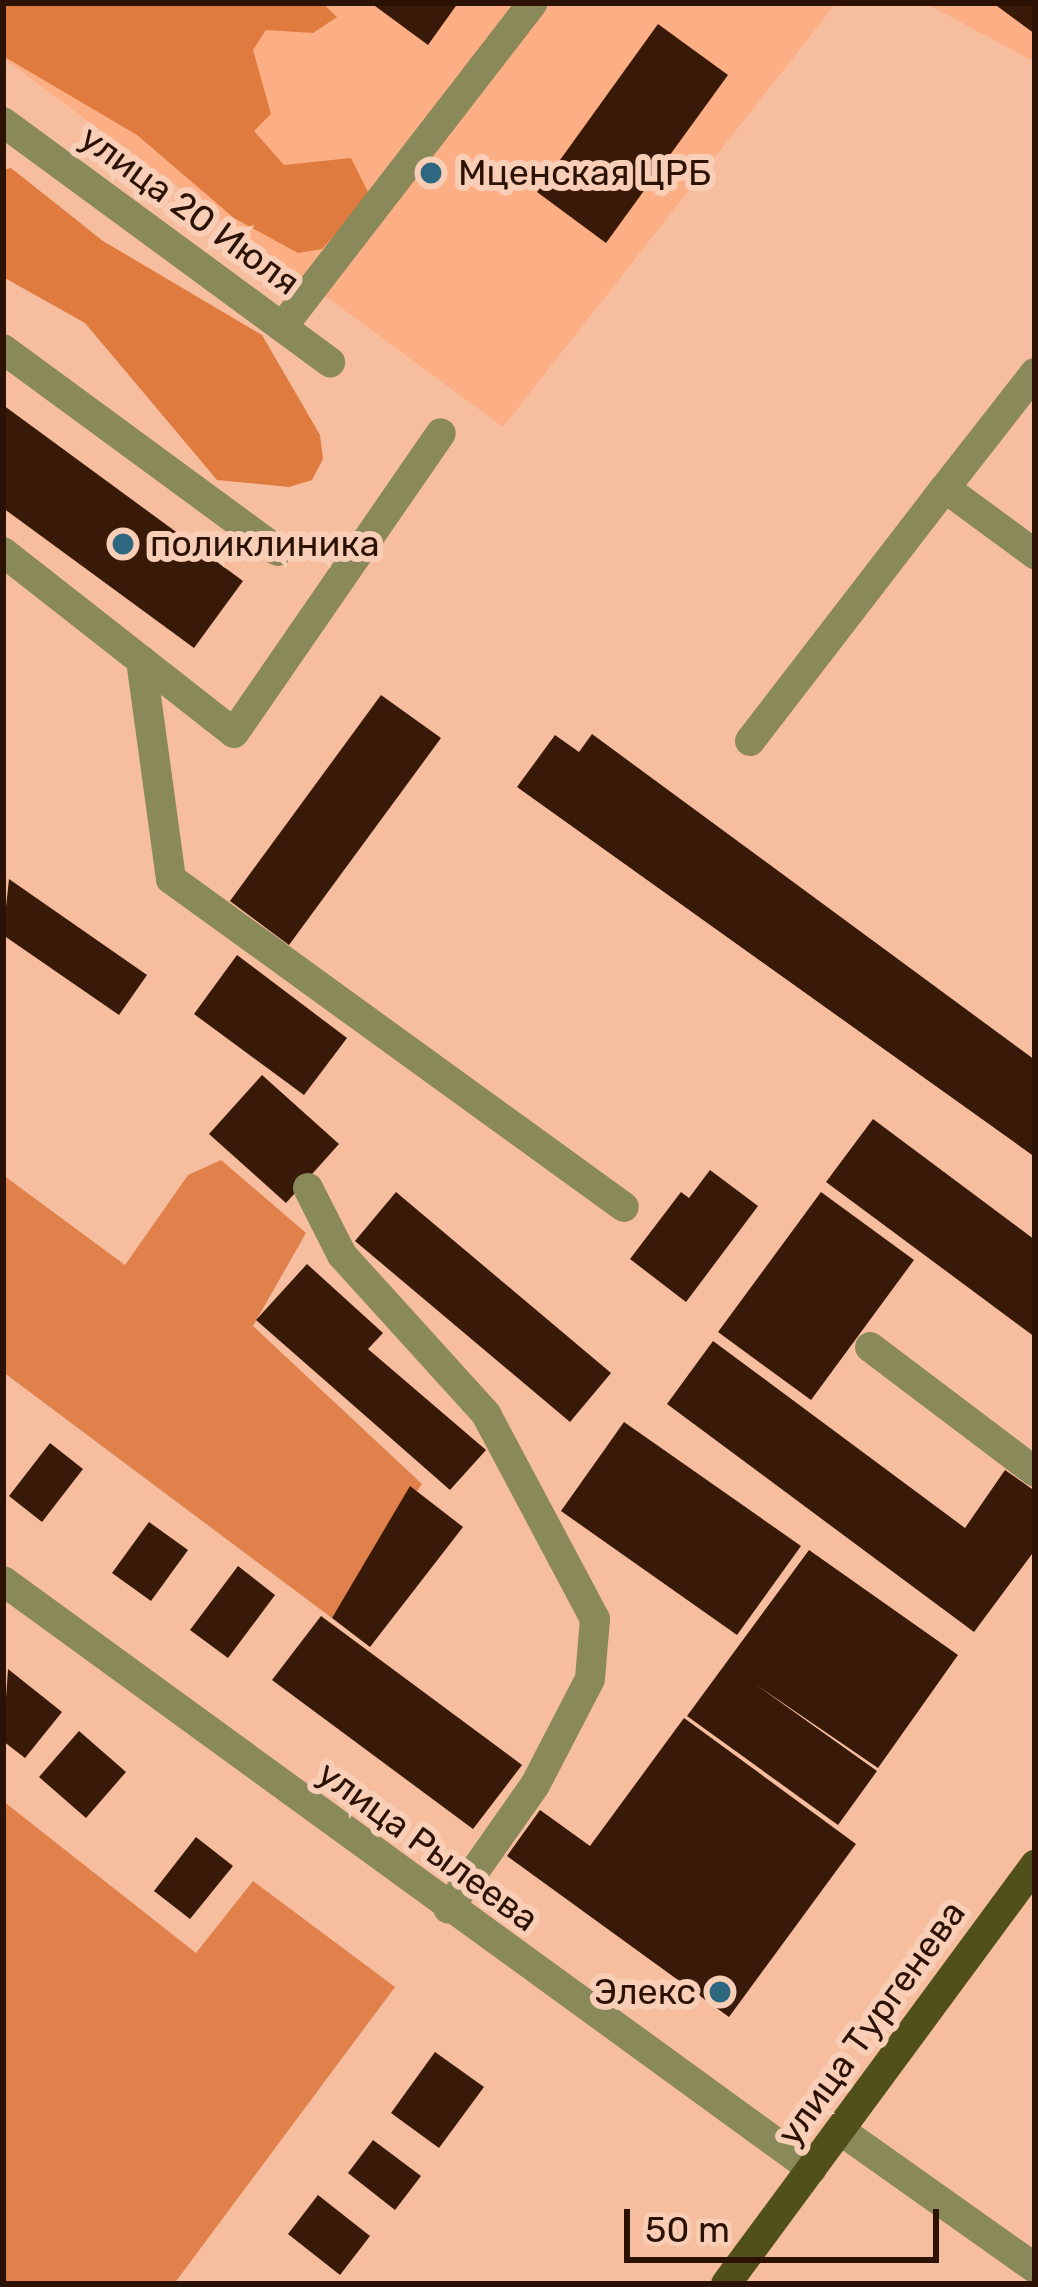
<!DOCTYPE html>
<meta charset="utf-8">
<style>
body{margin:0}
#map{position:relative;width:1038px;height:2287px;overflow:hidden;background:#f6bd9f;font-family:Rubik,sans-serif}
div>[style]{position:absolute}
.built>*{inset:0;background:#fcae85}
.green>*{inset:0;background:#e0804a}
.forest>*{inset:0;background:#e07b40}
.building>*{inset:0;background:#391907}
.minor>*{height:30px;margin:-15px;padding:0 15px;transform-origin:15px;border-radius:15px;background:#89895a}
.major>*{height:30px;margin:-15px;padding:0 15px;transform-origin:15px;border-radius:15px;background:#51501a}
.dots>*{width:33px;height:33px;translate:-50% -50%;box-sizing:border-box;border:6px solid #f9ceb7;border-radius:50%}
span{translate:-50% -50%;white-space:nowrap;text-align:center;line-height:1.15;-webkit-text-stroke:12px #f9ceb7;paint-order:stroke}
.poi-label{font-size:36px;color:#2c1205}
.left{translate:0 -50%;text-align:left}
.right{translate:-100% -50%;text-align:right}
.street-label{font-size:36px;color:#2c1205}
.frame{position:absolute;inset:0;border:6px solid #2c1205;pointer-events:none}
.scale{position:absolute;left:624px;top:2209px;width:315px;height:54px;box-sizing:border-box;border:6px solid #2c1205;border-top:0;padding-left:15px;font-size:36px;line-height:42px;white-space:nowrap;color:#2c1205;-webkit-text-stroke:9px #f9ceb7;paint-order:stroke}
</style>
<div id="map">
<div class="built">
<div style="clip-path:polygon(3px 3px,836px 3px,503px 427px,3px 58px)"></div>
<div style="clip-path:polygon(925px 3px,1035px 3px,1035px 62px)"></div>
</div>
<div class="green">
<div style="clip-path:polygon(221px 1160px,306px 1233px,253px 1326px,422px 1484px,332px 1618px,3px 1372px,3px 1175px,125px 1265px,188px 1175px)"></div>
<div style="clip-path:polygon(3px 1801px,196px 1953px,253px 1881px,395px 1987px,174px 2284px,3px 2284px)"></div>
</div>
<div class="forest">
<div style="clip-path:polygon(3px 3px,322px 3px,337px 17px,313px 33px,266px 30px,253px 50px,271px 114px,254px 131px,284px 165px,351px 158px,370px 196px,322px 249px,298px 253px,234px 218px,137px 135px,3px 56px)"></div>
<div style="clip-path:polygon(11px 168px,103px 241px,262px 335px,320px 435px,323px 459px,312px 480px,289px 487px,217px 480px,85px 323px,3px 277px,3px 170px)"></div>
</div>
<div class="building">
<div style="clip-path:polygon(371px 3px,458px 3px,428px 45px)"></div>
<div style="clip-path:polygon(993px 3px,1035px 3px,1035px 34px)"></div>
<div style="clip-path:polygon(658px 24px,728px 75px,606px 243px,537px 192px)"></div>
<div style="clip-path:polygon(3px 405px,243px 581px,194px 648px,3px 508px)"></div>
<div style="clip-path:polygon(381px 695px,441px 738px,289px 945px,230px 901px)"></div>
<div style="clip-path:polygon(592px 734px,1035px 1060px,1035px 1157px,517px 787px,555px 735px,579px 752px)"></div>
<div style="clip-path:polygon(9px 879px,147px 975px,119px 1015px,3px 935px)"></div>
<div style="clip-path:polygon(237px 955px,347px 1038px,304px 1095px,194px 1014px)"></div>
<div style="clip-path:polygon(262px 1075px,339px 1144px,286px 1203px,209px 1134px)"></div>
<div style="clip-path:polygon(873px 1119px,1035px 1240px,1035px 1337px,826px 1182px)"></div>
<div style="clip-path:polygon(710px 1170px,758px 1206px,686px 1302px,630px 1259px,681px 1192px,689px 1198px)"></div>
<div style="clip-path:polygon(396px 1192px,611px 1373px,570px 1422px,355px 1241px)"></div>
<div style="clip-path:polygon(821px 1192px,914px 1260px,811px 1400px,718px 1332px)"></div>
<div style="clip-path:polygon(307px 1264px,383px 1333px,368px 1349px,486px 1450px,450px 1490px,256px 1320px)"></div>
<div style="clip-path:polygon(713px 1341px,965px 1528px,1005px 1470px,1035px 1491px,1035px 1550px,974px 1632px,667px 1404px)"></div>
<div style="clip-path:polygon(624px 1422px,801px 1546px,737px 1635px,561px 1511px)"></div>
<div style="clip-path:polygon(50px 1443px,83px 1469px,42px 1522px,9px 1496px)"></div>
<div style="clip-path:polygon(410px 1486px,463px 1527px,370px 1647px,332px 1618px)"></div>
<div style="clip-path:polygon(149px 1522px,188px 1550px,151px 1601px,112px 1573px)"></div>
<div style="clip-path:polygon(809px 1550px,958px 1655px,878px 1768px,755px 1684px,877px 1771px,838px 1825px,687px 1716px)"></div>
<div style="clip-path:polygon(238px 1566px,275px 1595px,228px 1658px,190px 1630px)"></div>
<div style="clip-path:polygon(321px 1616px,522px 1765px,473px 1829px,272px 1680px)"></div>
<div style="clip-path:polygon(8px 1669px,62px 1712px,25px 1758px,3px 1741px)"></div>
<div style="clip-path:polygon(684px 1718px,856px 1844px,729px 2017px,507px 1856px,540px 1810px,590px 1846px)"></div>
<div style="clip-path:polygon(79px 1731px,126px 1772px,86px 1818px,39px 1777px)"></div>
<div style="clip-path:polygon(196px 1837px,233px 1866px,190px 1919px,154px 1891px)"></div>
<div style="clip-path:polygon(435px 2052px,484px 2087px,439px 2148px,391px 2113px)"></div>
<div style="clip-path:polygon(373px 2140px,421px 2176px,395px 2210px,348px 2173px)"></div>
<div style="clip-path:polygon(318px 2195px,370px 2236px,340px 2275px,288px 2234px)"></div>
</div>
<div class="minor">
<div style="left:3px;top:122px;width:406px;rotate:36.3deg"></div>
<div style="left:283px;top:326px;width:408px;rotate:-52.3deg"></div>
<div style="left:3px;top:349px;width:341px;rotate:36.3deg"></div>
<div style="left:945px;top:488px;width:146px;rotate:-52deg"></div>
<div style="left:3px;top:552px;width:293px;rotate:38.1deg"></div>
<div style="left:234px;top:733px;width:364px;rotate:-55.4deg"></div>
<div style="left:141px;top:660px;width:221px;rotate:82.2deg"></div>
<div style="left:171px;top:879px;width:559px;rotate:35.91deg"></div>
<div style="left:750px;top:741px;width:319px;rotate:-52.4deg"></div>
<div style="left:945px;top:488px;width:112px;rotate:36.3deg"></div>
<div style="left:308px;top:1188px;width:75px;rotate:63.1deg"></div>
<div style="left:342px;top:1255px;width:215px;rotate:47.8deg"></div>
<div style="left:486px;top:1414px;width:232px;rotate:62deg"></div>
<div style="left:595px;top:1619px;width:60px;rotate:94.8deg"></div>
<div style="left:590px;top:1679px;width:119px;rotate:117.4deg"></div>
<div style="left:535px;top:1785px;width:151px;rotate:125.1deg"></div>
<div style="left:870px;top:1347px;width:207px;rotate:37.1deg"></div>
<div style="left:3px;top:1581px;width:1000px;rotate:36.01deg"></div>
<div style="left:840px;top:2130px;width:239px;rotate:35.3deg"></div>
</div>
<div class="major">
<div style="left:726px;top:2284px;width:521px;rotate:-53.59deg"></div>
</div>
<div class="dots">
<div style="left:431px;top:173px;background:#2d6780"></div>
<div style="left:123px;top:544px;background:#2d6780"></div>
<div style="left:720px;top:1992px;background:#2d6780"></div>
</div>
<div class="poi-label">
<span class="left" style="left:458px;top:173px">Мценская ЦРБ</span>
<span class="left" style="left:150px;top:544px">поликлиника</span>
<span class="right" style="left:696px;top:1992px">Элекс</span>
</div>
<div class="street-label">
<span style="left:190px;top:210px;rotate:36deg">улица 20 Июля</span>
<span style="left:428px;top:1846px;rotate:36deg">улица Рылеева</span>
<span style="left:871px;top:2023px;rotate:-54deg">улица Тургенева</span>
</div>
<div class="frame"></div>
<div class="scale">50 m</div>
</div>
